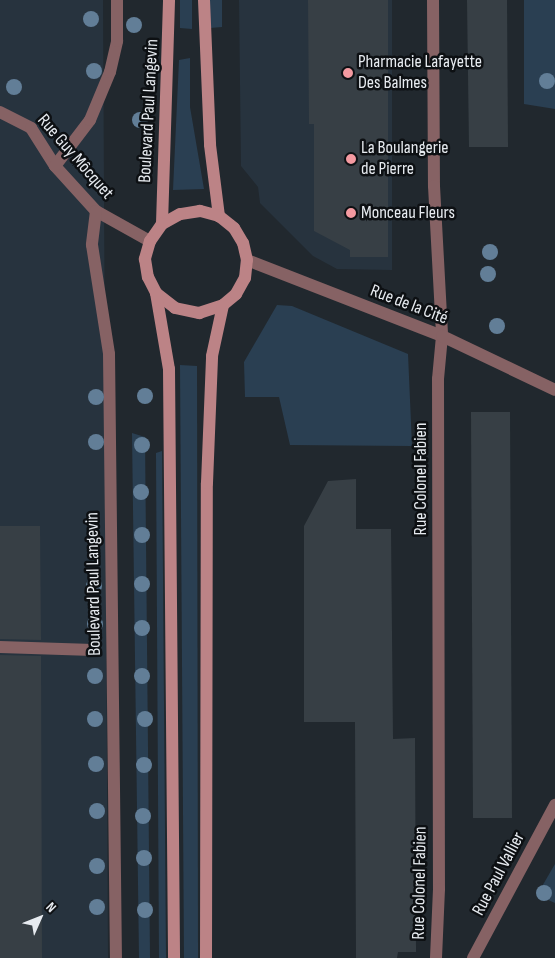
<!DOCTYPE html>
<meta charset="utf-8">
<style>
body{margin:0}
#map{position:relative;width:555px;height:958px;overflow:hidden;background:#21282e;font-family:"Sofia Sans Condensed",sans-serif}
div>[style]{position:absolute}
.built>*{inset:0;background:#27333e}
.green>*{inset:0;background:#2a3f52}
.building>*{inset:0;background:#373f45}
.lane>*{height:12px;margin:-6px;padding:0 6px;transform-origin:6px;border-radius:6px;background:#866264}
.street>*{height:12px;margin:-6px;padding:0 6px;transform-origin:6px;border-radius:6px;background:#866264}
.secondary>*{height:12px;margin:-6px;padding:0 6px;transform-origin:6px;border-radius:6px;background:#bc8386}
.trees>*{width:16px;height:16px;margin:-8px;border-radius:50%;background:#627e97}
.dots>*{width:14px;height:14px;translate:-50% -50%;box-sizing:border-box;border:2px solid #0d1013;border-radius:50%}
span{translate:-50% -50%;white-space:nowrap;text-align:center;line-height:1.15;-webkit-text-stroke:5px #0d1013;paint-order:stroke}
.poi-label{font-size:18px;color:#e7ebf0}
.left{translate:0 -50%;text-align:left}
.street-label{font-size:18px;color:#e7ebf0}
.north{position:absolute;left:15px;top:893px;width:50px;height:50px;-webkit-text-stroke:4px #0d1013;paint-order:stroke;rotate:46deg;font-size:14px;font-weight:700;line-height:20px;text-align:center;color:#e7ebf0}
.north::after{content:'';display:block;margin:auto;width:18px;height:22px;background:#e7ebf0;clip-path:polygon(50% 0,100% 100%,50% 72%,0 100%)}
</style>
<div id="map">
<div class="built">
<div style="clip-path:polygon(0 0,103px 0,108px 958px,0 958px)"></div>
<div style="clip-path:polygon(239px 0,392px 0,392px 270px,337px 269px,313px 256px,260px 203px,258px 187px,241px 166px)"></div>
</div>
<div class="green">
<div style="clip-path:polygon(180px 0,192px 0,192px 29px,180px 28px)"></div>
<div style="clip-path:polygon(209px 0,222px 0,222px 27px,210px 28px)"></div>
<div style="clip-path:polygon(524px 0,555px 0,555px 109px,524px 104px)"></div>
<div style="clip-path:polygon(190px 58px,190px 107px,204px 189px,173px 190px,179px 60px)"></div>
<div style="clip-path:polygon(277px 305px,292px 306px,408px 354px,412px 446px,290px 445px,279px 397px,245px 397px,244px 362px)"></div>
<div style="clip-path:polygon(180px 365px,197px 366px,198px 958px,184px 958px)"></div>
<div style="clip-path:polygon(132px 433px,145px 437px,150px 958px,139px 958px)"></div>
<div style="clip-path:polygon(162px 451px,166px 958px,159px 958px,156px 453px)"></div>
<div style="clip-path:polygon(555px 864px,555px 903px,537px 895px)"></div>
</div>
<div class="building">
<div style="clip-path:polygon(308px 0,388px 0,388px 257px,350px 257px,350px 250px,314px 231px,314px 124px,309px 124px)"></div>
<div style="clip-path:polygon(467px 0,507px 0,508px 147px,469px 147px)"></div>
<div style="clip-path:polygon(471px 412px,510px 412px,512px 818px,473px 818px)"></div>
<div style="clip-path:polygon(356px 479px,356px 529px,391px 529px,393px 739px,415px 738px,416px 952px,398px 952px,397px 958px,356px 958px,355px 722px,304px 722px,304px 526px,328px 481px)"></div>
<div style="clip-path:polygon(0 526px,40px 526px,41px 640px,0 639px)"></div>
<div style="clip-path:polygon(0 655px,41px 656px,42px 958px,0 958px)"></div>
</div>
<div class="lane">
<div style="left:0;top:647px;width:93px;rotate:1.8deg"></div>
</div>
<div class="street">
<div style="left:433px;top:0;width:186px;rotate:89.7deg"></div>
<div style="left:434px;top:186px;width:150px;rotate:86.9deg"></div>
<div style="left:442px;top:336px;width:43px;rotate:95.3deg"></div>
<div style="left:438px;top:379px;width:510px;rotate:89.89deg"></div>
<div style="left:439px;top:889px;width:69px;rotate:92.5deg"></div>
<div style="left:0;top:112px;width:35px;rotate:27deg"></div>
<div style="left:31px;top:128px;width:45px;rotate:57.7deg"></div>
<div style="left:55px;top:166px;width:61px;rotate:47.7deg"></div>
<div style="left:96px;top:211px;width:62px;rotate:29.1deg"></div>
<div style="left:55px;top:166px;width:58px;rotate:-52.7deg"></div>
<div style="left:90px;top:120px;width:52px;rotate:-67.4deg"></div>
<div style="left:110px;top:72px;width:32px;rotate:-77deg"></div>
<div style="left:117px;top:41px;width:41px;rotate:-90deg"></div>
<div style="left:96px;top:211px;width:34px;rotate:97deg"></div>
<div style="left:92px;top:245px;width:110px;rotate:81.1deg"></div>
<div style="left:109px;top:354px;width:604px;rotate:89.34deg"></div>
<div style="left:247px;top:260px;width:209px;rotate:21.3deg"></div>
<div style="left:442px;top:336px;width:125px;rotate:25.5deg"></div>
<div style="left:473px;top:958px;width:174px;rotate:-61.8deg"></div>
</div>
<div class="secondary">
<div style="left:204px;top:0;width:145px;rotate:87.6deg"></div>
<div style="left:210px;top:145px;width:72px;rotate:82.8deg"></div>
<div style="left:162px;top:224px;width:224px;rotate:-88.2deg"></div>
<div style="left:156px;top:293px;width:24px;rotate:38deg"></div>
<div style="left:175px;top:308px;width:25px;rotate:12deg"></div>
<div style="left:199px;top:313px;width:25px;rotate:-18deg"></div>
<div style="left:223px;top:305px;width:17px;rotate:-40deg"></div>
<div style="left:236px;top:294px;width:18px;rotate:-61deg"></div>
<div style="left:245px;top:278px;width:18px;rotate:-84deg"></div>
<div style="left:247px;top:260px;width:17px;rotate:-103deg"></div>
<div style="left:243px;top:243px;width:17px;rotate:-121deg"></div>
<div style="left:234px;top:228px;width:19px;rotate:-141deg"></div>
<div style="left:219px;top:216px;width:20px;rotate:-165deg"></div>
<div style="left:200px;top:211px;width:20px;rotate:171deg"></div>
<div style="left:180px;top:214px;width:21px;rotate:151deg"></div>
<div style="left:162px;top:224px;width:21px;rotate:125deg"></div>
<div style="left:150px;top:241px;width:19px;rotate:106deg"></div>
<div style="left:145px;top:259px;width:18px;rotate:81deg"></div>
<div style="left:148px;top:277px;width:18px;rotate:63deg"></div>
<div style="left:156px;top:293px;width:77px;rotate:80.3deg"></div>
<div style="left:169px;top:369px;width:589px;rotate:89.51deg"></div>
<div style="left:206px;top:958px;width:475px;rotate:-89.9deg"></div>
<div style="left:207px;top:483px;width:127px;rotate:-87.7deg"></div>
<div style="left:212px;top:356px;width:52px;rotate:-77.8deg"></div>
</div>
<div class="trees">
<div style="left:91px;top:19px"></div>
<div style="left:134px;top:25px"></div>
<div style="left:94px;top:71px"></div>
<div style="left:547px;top:81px"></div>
<div style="left:14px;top:87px"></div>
<div style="left:140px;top:120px"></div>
<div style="left:490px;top:252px"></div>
<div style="left:488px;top:274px"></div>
<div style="left:497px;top:326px"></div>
<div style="left:145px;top:396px"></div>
<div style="left:96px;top:397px"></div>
<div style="left:96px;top:442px"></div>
<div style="left:142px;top:445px"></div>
<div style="left:141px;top:492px"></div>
<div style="left:142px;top:535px"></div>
<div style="left:142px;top:584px"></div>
<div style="left:94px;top:586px"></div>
<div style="left:95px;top:624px"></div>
<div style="left:142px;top:628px"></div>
<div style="left:95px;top:676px"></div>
<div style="left:142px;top:676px"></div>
<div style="left:95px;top:719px"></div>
<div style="left:145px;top:719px"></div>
<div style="left:96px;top:764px"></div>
<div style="left:144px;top:765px"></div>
<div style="left:97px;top:811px"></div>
<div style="left:143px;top:816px"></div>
<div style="left:144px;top:858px"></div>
<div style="left:97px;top:866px"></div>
<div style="left:544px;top:893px"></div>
<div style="left:97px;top:907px"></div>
<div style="left:145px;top:910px"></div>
</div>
<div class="dots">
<div style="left:348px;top:73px;background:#f49aa1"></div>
<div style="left:351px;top:159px;background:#f49aa1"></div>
<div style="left:351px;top:213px;background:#f49aa1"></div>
</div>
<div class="poi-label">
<span class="left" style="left:358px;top:73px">Pharmacie Lafayette<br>Des Balmes</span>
<span class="left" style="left:361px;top:159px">La Boulangerie<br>de Pierre</span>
<span class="left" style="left:361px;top:213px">Monceau Fleurs</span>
</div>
<div class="street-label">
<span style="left:149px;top:111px;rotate:-87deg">Boulevard Paul Langevin</span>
<span style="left:75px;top:157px;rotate:49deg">Rue Guy Môcquet</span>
<span style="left:409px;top:305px;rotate:21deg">Rue de la Cité</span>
<span style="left:421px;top:479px;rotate:-90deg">Rue Colonel Fabien</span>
<span style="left:94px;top:584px;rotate:-91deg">Boulevard Paul Langevin</span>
<span style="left:499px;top:874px;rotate:-62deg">Rue Paul Vallier</span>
<span style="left:420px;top:883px;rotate:-89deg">Rue Colonel Fabien</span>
</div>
<div class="north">N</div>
</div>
